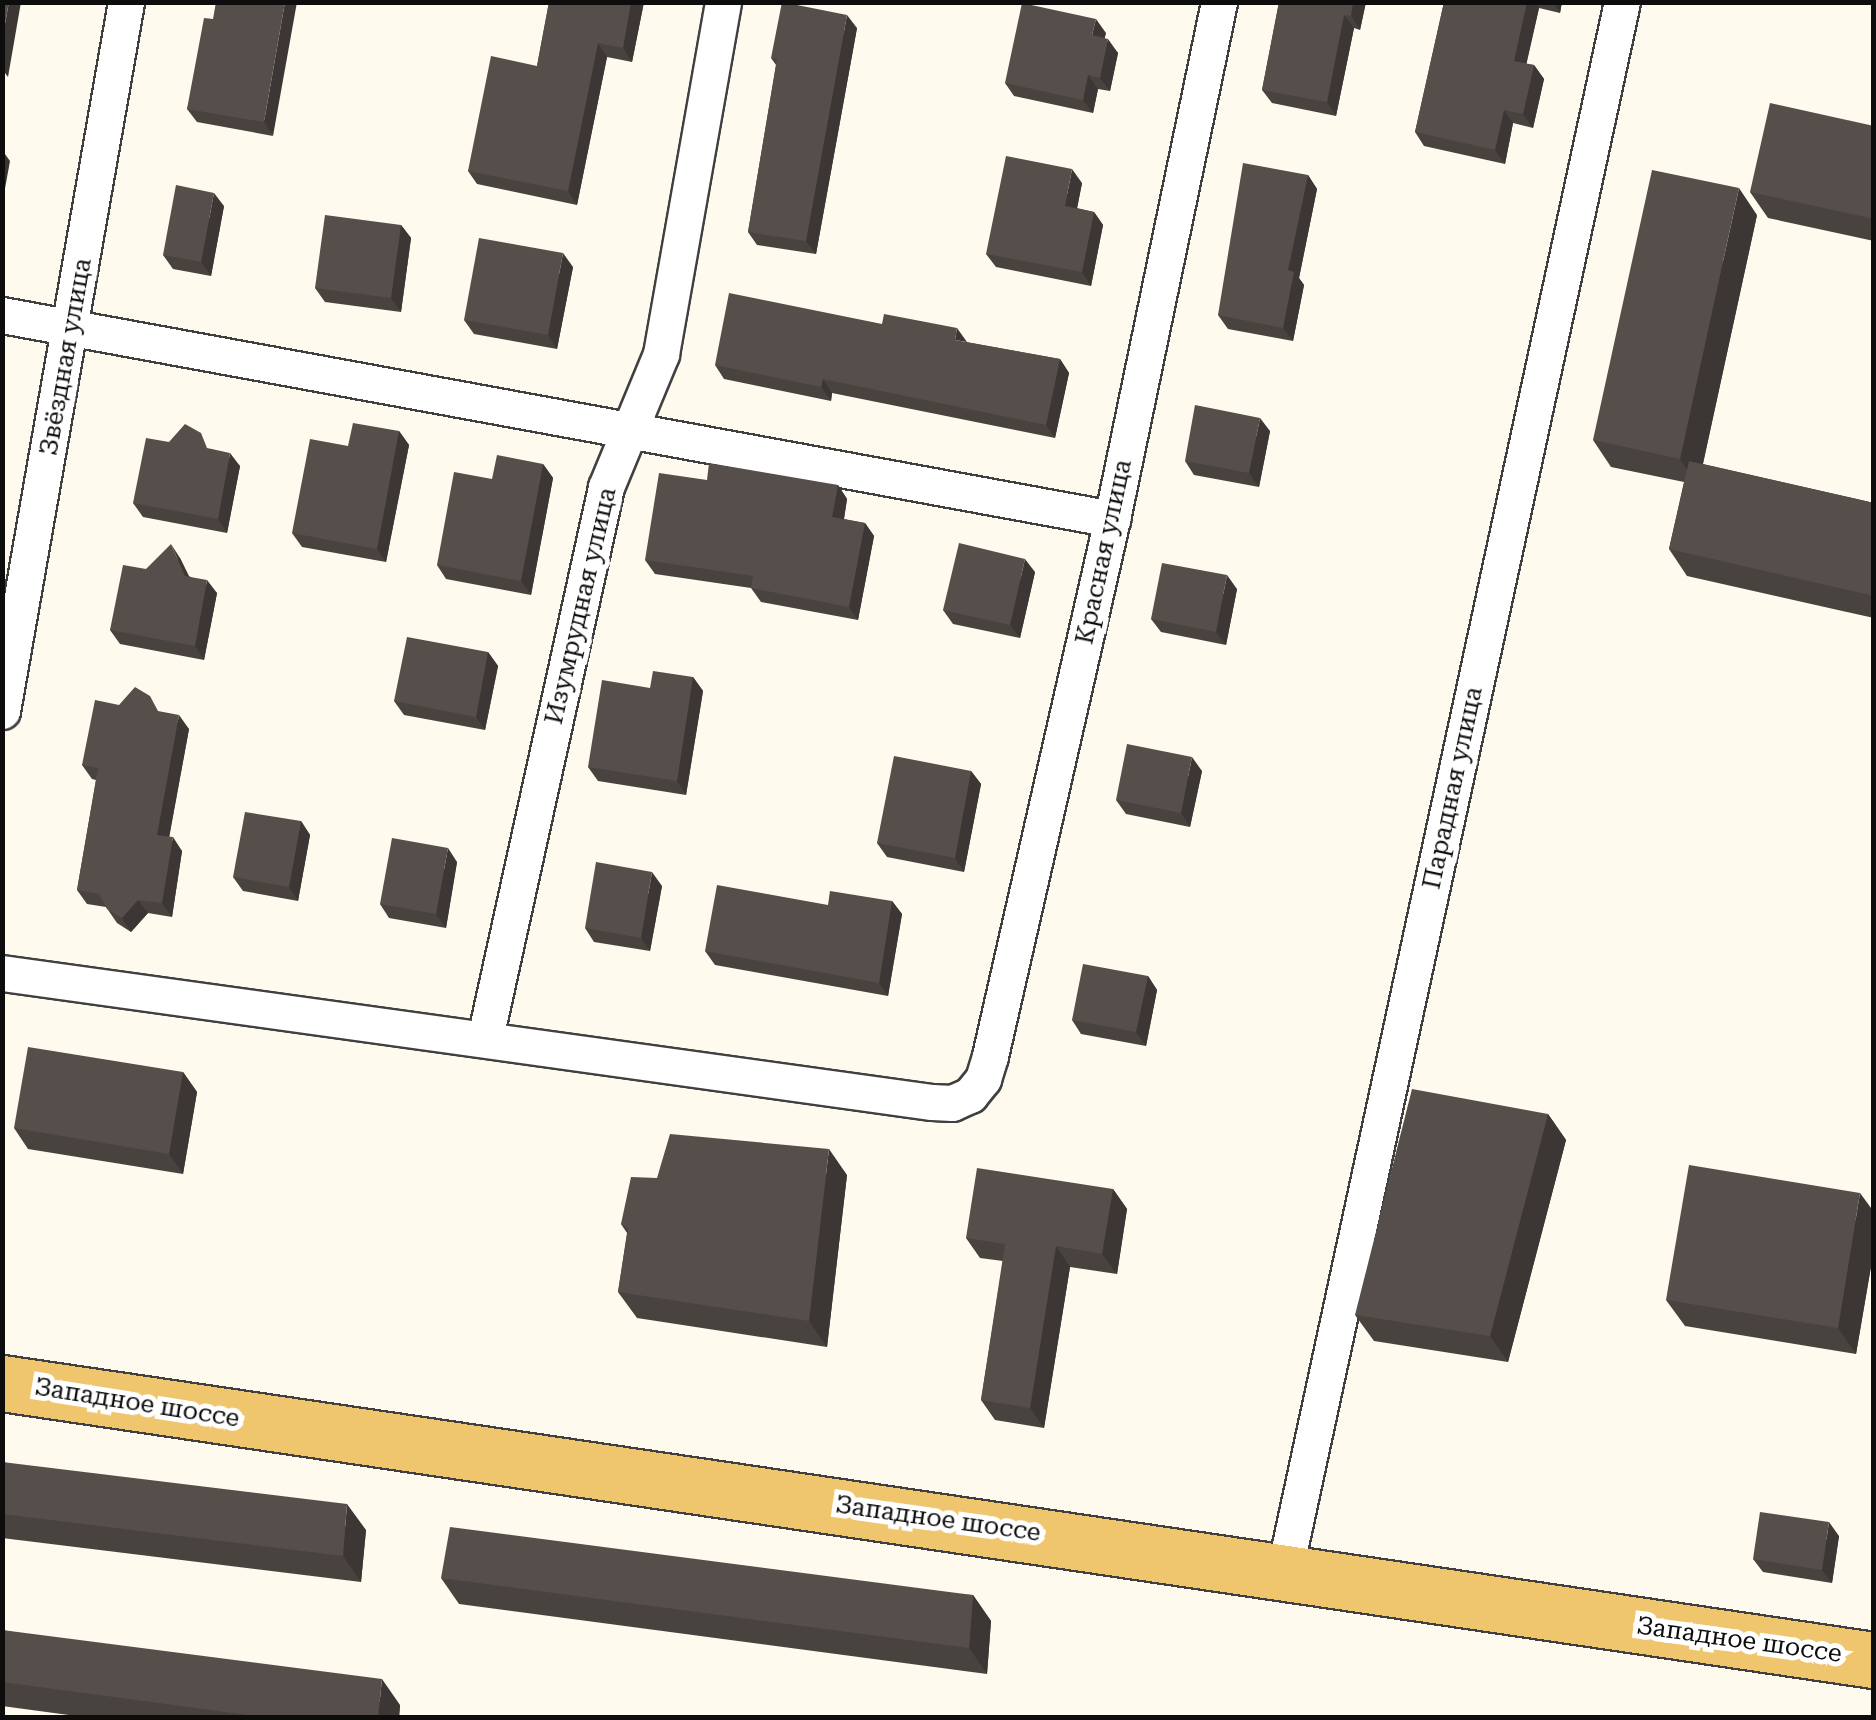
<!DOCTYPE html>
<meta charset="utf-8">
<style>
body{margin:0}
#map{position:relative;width:1876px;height:1720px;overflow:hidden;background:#fefaee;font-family:"Roboto Serif",serif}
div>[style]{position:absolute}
.roads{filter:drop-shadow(2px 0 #404040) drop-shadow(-2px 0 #404040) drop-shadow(0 2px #404040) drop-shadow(0 -2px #404040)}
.street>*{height:35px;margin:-17.5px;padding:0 17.5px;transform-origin:17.5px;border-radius:17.5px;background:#fff}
.primary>*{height:55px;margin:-27.5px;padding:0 27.5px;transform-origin:27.5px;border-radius:27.5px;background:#efc56d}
.wall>*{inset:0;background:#494340}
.shaded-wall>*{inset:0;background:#3c3734}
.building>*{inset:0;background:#554e4a}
span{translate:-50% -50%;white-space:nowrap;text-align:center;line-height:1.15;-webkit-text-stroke:10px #fff;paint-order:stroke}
.street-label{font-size:25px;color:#0d0d0d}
.frame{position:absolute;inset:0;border:5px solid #0d0d0d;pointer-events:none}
</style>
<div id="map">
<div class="roads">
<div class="street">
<div style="left:2px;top:315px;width:1129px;rotate:10.41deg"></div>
<div style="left:2px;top:711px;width:720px;rotate:-80.08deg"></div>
<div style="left:2px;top:973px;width:939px;rotate:7.9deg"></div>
<div style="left:932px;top:1102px;width:20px;rotate:3deg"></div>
<div style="left:952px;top:1103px;width:20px;rotate:-24deg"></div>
<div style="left:970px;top:1095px;width:21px;rotate:-51deg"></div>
<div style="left:983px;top:1079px;width:24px;rotate:-73deg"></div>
<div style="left:990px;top:1056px;width:551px;rotate:-77.2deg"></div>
<div style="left:1112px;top:519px;width:528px;rotate:-78.31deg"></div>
<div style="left:485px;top:1038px;width:564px;rotate:-77.61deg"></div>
<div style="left:606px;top:487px;width:144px;rotate:-67.5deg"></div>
<div style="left:661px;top:354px;width:357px;rotate:-80deg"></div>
<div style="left:1284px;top:1573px;width:1607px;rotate:-77.86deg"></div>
</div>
<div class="primary">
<div style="left:2px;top:1383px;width:1892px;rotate:8.42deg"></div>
</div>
</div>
<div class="wall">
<div style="clip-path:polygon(549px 2px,644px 2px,632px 62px,607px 57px,577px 205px,477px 184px,468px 171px,537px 66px)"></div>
<div style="clip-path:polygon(1279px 2px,1366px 2px,1360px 30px,1354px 28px,1336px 116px,1272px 103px,1262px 90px)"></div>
<div style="clip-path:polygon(1444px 2px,1562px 2px,1560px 13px,1539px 8px,1526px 64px,1534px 65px,1544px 79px,1533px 128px,1513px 123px,1505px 164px,1424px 146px,1415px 132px)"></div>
<div style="clip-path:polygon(213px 19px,273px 136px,197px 122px,187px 109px)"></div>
<div style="clip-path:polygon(857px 28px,816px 254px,757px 245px,748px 232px,776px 65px,771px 58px)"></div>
<div style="clip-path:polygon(1106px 33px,1104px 38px,1118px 53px,1110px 91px,1098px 89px,1093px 113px,1014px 96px,1005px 83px)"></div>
<div style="clip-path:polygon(1874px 126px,1874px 241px,1768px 218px,1750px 192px)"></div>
<div style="clip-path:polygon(1308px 175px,1317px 189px,1299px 278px,1304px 285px,1293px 341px,1228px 329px,1218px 315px)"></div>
<div style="clip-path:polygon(1082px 183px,1077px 208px,1094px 212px,1103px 225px,1091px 286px,996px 267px,986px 254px)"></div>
<div style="clip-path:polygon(224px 206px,211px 276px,173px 269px,163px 255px)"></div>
<div style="clip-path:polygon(1757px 215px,1703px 464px,1874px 503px,1874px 618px,1687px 576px,1669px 549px,1684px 482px,1611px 467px,1593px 440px)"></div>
<div style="clip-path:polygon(401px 225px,411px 238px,401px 312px,325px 302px,315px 288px)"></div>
<div style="clip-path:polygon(573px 267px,557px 349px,474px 334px,464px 320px)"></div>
<div style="clip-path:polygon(966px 342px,1060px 359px,1069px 373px,1055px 438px,832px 393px,831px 401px,724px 379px,715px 365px)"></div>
<div style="clip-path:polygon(399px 431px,409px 445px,386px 562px,302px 547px,292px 533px)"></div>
<div style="clip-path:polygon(1270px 431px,1259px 487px,1194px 475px,1185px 461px)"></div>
<div style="clip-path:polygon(212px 449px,240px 466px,227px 533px,143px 517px,133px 503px)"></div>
<div style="clip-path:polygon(543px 464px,553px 478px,531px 595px,446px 579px,437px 565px,492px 479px)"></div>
<div style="clip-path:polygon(707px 480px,838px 485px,847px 499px,844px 519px,865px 523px,874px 536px,858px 620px,761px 602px,751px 588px,655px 574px,645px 560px)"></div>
<div style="clip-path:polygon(180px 558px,189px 576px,217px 593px,204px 660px,120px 644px,110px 630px,146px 569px)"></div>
<div style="clip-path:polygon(1035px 572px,1020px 638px,953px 624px,943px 610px)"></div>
<div style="clip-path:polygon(1237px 589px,1226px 645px,1161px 632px,1151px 619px)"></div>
<div style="clip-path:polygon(488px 652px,498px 666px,485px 730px,404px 715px,394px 701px)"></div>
<div style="clip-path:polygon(693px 677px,703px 691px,686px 795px,598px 781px,588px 767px,650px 688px)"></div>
<div style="clip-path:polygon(161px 712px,189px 729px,169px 837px,182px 851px,172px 917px,148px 913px,131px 932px,117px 923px,106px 907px,87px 904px,77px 890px,96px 780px,92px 779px,82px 765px)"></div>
<div style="clip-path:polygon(971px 771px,981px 784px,964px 872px,887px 857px,877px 843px)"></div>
<div style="clip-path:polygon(1202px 771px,1190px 827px,1126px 814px,1116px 800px)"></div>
<div style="clip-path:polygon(301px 821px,310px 835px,298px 901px,243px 891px,233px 877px)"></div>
<div style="clip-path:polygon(457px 862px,446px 928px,389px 918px,380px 904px)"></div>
<div style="clip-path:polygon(662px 886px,650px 951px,594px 942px,585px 928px)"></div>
<div style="clip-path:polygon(892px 901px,902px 914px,888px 996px,715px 965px,705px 951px,828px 905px)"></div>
<div style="clip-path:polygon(1148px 976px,1157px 990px,1146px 1046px,1081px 1034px,1072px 1020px)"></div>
<div style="clip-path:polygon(183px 1072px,197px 1092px,183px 1174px,28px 1149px,14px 1128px)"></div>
<div style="clip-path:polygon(1548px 1114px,1566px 1140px,1508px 1362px,1374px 1341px,1355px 1315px)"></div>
<div style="clip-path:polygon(847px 1175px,827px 1347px,637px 1318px,618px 1292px,627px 1233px,621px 1224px,657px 1178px)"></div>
<div style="clip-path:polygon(1113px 1189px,1127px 1209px,1117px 1274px,1070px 1267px,1044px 1428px,995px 1420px,981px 1400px,1003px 1261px,980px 1258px,966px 1238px)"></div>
<div style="clip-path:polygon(1874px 1212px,1874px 1249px,1856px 1354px,1685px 1326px,1666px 1300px)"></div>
<div style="clip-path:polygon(2px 1462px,366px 1530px,361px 1582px,2px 1538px)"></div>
<div style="clip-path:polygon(1839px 1536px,1832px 1583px,1763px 1572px,1753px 1559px)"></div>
<div style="clip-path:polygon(441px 1578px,973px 1595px,991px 1621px,987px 1674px,459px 1604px)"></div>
<div style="clip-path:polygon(2px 1630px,400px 1705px,399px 1718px,91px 1718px,2px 1706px)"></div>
</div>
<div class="shaded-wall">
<div style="clip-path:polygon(9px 2px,21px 2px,8px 77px,2px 69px,2px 40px)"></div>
<div style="clip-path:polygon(285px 2px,297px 2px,273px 136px,264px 122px)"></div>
<div style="clip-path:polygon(631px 2px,644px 2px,632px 62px,623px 48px)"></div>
<div style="clip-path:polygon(1353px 2px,1366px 2px,1360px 30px,1351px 16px)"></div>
<div style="clip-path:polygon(1527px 2px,1535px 2px,1539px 8px,1524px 75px,1514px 61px)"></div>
<div style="clip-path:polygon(1553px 2px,1562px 2px,1560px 13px)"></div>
<div style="clip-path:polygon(847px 15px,857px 28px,816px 254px,806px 241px)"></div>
<div style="clip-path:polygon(1344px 15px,1354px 28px,1336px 116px,1327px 102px)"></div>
<div style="clip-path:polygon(1096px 19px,1106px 33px,1102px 49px,1092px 35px)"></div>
<div style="clip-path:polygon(1108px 39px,1118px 53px,1110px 91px,1100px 78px)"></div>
<div style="clip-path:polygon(598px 43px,607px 57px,577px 205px,568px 191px)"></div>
<div style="clip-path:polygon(1534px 65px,1544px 79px,1533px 128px,1523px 114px)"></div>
<div style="clip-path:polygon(1088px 75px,1098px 89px,1093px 113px,1083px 100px)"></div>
<div style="clip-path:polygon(1504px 110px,1513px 123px,1505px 164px,1495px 150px)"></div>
<div style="clip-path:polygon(2px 150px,10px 161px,2px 205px)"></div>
<div style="clip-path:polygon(1072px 169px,1082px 183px,1075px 219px,1065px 206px)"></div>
<div style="clip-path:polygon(1308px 175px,1317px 189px,1299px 278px,1304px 285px,1293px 341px,1283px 328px,1288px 270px)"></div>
<div style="clip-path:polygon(1739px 188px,1757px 215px,1698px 486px,1680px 459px)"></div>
<div style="clip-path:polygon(214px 193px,224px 206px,211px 276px,201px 262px)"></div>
<div style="clip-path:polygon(1094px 212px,1103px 225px,1091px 286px,1082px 272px)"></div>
<div style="clip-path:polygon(401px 225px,411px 238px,401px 312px,391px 298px)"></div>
<div style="clip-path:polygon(563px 253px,573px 267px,557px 349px,548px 335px)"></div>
<div style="clip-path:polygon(957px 328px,967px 342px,955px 340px)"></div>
<div style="clip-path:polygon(1060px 359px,1069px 373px,1055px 438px,1046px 425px)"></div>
<div style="clip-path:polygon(823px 379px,832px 393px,831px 401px,821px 387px)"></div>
<div style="clip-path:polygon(1260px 418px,1270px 431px,1259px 487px,1249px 473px)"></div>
<div style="clip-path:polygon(399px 431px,409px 445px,386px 562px,377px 549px)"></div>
<div style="clip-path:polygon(230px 453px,240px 466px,227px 533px,218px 519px)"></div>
<div style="clip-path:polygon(543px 464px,553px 478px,531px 595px,521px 581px)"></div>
<div style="clip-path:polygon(838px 485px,847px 499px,842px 531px,832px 517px)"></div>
<div style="clip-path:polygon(865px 523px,874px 536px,858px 620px,849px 607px)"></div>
<div style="clip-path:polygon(171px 544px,180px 558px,195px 590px,185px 576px)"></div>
<div style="clip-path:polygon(1025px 559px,1035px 572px,1020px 638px,1010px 625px)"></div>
<div style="clip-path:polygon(1227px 575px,1237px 589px,1226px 645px,1216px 632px)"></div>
<div style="clip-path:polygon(207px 580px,217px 593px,204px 660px,195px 646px)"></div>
<div style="clip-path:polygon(488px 652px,498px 666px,485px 730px,476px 717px)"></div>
<div style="clip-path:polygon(693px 677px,703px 691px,686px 795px,677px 781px)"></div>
<div style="clip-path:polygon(179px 715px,189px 729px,167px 849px,157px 835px)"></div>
<div style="clip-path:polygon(1192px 757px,1202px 771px,1190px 827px,1181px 813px)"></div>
<div style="clip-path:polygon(971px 771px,981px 784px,964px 872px,955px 858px)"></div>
<div style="clip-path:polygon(301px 821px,310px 835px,298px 901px,289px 887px)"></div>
<div style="clip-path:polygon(173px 837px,182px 851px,172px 917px,162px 903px)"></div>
<div style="clip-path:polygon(448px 848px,457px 862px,446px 928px,436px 914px)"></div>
<div style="clip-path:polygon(652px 872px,662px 886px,650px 951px,641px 938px)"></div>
<div style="clip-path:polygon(138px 900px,148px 913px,131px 932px,122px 918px)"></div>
<div style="clip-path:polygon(892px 901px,902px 914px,888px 996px,879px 983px)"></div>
<div style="clip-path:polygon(1148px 976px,1157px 990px,1146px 1046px,1136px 1032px)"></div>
<div style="clip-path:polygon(183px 1072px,197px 1092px,183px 1174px,169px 1154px)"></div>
<div style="clip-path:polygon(1548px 1114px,1566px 1140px,1508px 1362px,1490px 1336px)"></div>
<div style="clip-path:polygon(829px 1149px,847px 1175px,827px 1347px,809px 1321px)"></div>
<div style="clip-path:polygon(1113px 1189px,1127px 1209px,1117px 1274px,1102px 1254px)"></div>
<div style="clip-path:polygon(1860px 1193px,1874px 1212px,1874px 1249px,1856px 1354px,1838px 1328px)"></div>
<div style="clip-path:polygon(1056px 1246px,1070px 1267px,1044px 1428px,1030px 1408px)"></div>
<div style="clip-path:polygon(347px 1504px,366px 1530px,361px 1582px,343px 1556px)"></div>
<div style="clip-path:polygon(1829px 1522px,1839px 1536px,1832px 1583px,1822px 1570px)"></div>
<div style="clip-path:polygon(973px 1595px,991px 1621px,987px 1674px,969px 1648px)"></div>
<div style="clip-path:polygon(382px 1679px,400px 1705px,399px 1718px,378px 1718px)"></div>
</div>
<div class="building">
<div style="clip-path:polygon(2px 2px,9px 2px,2px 40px)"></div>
<div style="clip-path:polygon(216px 2px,285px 2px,264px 122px,187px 109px,204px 18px,213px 19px)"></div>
<div style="clip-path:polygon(549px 2px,631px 2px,623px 48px,598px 43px,568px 191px,468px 171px,491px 56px,537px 66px)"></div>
<div style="clip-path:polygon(782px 2px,847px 15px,806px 241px,748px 232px,777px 59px,771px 58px)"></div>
<div style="clip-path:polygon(1279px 2px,1353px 2px,1351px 16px,1344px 15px,1327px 102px,1262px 90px)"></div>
<div style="clip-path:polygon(1444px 2px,1527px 2px,1514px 61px,1534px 65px,1523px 114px,1504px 110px,1495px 150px,1415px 132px)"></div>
<div style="clip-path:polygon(1022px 3px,1096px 19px,1092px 35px,1108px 39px,1100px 78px,1088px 75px,1083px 100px,1005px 83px)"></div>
<div style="clip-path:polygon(1770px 103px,1874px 126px,1874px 219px,1750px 192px)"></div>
<div style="clip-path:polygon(1006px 156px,1072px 169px,1065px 206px,1094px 212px,1082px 272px,986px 254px)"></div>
<div style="clip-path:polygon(1243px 163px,1308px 175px,1288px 270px,1294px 272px,1283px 328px,1218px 315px)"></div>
<div style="clip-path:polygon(1652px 170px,1739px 188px,1680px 459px,1593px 440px)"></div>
<div style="clip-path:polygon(176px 185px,214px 193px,201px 262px,163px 255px)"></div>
<div style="clip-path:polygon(325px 215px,401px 225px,391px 298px,315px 288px)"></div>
<div style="clip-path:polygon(479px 238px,563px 253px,548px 335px,464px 320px)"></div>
<div style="clip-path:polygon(729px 293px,882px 324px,884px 314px,957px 328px,955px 340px,1060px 359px,1046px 425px,823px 379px,821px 387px,715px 365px)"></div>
<div style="clip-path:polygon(1195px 405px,1260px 418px,1249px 473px,1185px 461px)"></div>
<div style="clip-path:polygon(353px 423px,399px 431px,377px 549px,292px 533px,310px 439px,348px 446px)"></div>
<div style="clip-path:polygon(185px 424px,201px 433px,207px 448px,230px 453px,218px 519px,133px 503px,146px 438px,169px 442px)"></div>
<div style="clip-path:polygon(497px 455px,543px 464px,521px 581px,437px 565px,454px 472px,492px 479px)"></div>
<div style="clip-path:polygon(1689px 461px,1874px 503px,1874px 596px,1669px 549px)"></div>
<div style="clip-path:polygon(709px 463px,838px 485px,832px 517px,865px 523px,849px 607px,751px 588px,753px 576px,645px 560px,659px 473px,707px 480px)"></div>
<div style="clip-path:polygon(959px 543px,1025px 559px,1010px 625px,943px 610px)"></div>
<div style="clip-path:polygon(171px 544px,185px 576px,207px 580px,195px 646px,110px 630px,123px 565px,146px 569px)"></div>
<div style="clip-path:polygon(1162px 563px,1227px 575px,1216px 632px,1151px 619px)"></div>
<div style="clip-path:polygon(407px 637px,488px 652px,476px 717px,394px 701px)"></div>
<div style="clip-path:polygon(653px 671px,693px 677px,677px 781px,588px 767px,602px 680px,650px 688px)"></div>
<div style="clip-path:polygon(135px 687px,150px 696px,158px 711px,179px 715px,157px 835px,173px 837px,162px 903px,138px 900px,122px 918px,107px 909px,99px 894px,77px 890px,98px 768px,82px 765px,95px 700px,119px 705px)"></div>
<div style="clip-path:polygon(1127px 744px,1192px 757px,1181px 813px,1116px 800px)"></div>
<div style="clip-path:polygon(894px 756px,971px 771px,955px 858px,877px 843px)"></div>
<div style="clip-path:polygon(245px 812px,301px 821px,289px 887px,233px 877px)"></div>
<div style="clip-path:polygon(392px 838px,448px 848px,436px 914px,380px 904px)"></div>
<div style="clip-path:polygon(596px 862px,652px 872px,641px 938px,585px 928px)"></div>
<div style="clip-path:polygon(717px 885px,828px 905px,830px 891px,892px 901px,879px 983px,705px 951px)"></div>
<div style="clip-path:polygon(1083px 964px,1148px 976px,1136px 1032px,1072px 1020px)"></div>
<div style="clip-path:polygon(28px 1047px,183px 1072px,169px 1154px,14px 1128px)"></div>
<div style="clip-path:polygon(1412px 1089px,1548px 1114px,1490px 1336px,1355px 1315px)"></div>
<div style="clip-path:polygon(670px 1134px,829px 1149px,809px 1321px,618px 1292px,628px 1228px,621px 1224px,631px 1177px,657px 1178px)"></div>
<div style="clip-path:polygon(1689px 1165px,1860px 1193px,1838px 1328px,1666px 1300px)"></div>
<div style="clip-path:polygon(977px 1168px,1113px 1189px,1102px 1254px,1056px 1246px,1030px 1408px,981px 1400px,1005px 1244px,966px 1238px)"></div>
<div style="clip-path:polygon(2px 1462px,347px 1504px,343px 1556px,2px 1514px)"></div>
<div style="clip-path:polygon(1760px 1512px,1829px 1522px,1822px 1570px,1753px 1559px)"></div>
<div style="clip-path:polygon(450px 1527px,973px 1595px,969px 1648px,441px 1578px)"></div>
<div style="clip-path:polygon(2px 1630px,382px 1679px,378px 1718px,270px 1718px,2px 1682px)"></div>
</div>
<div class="street-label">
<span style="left:66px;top:357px;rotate:-80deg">Звёздная улица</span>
<span style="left:1104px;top:552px;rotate:-78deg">Красная улица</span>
<span style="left:581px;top:606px;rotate:-77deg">Изумрудная улица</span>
<span style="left:1453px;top:788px;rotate:-78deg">Парадная улица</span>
<span style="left:137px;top:1403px;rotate:9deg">Западное шоссе</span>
<span style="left:938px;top:1519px;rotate:8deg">Западное шоссе</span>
<span style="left:1739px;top:1640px;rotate:8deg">Западное шоссе</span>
</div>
<div class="frame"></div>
</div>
